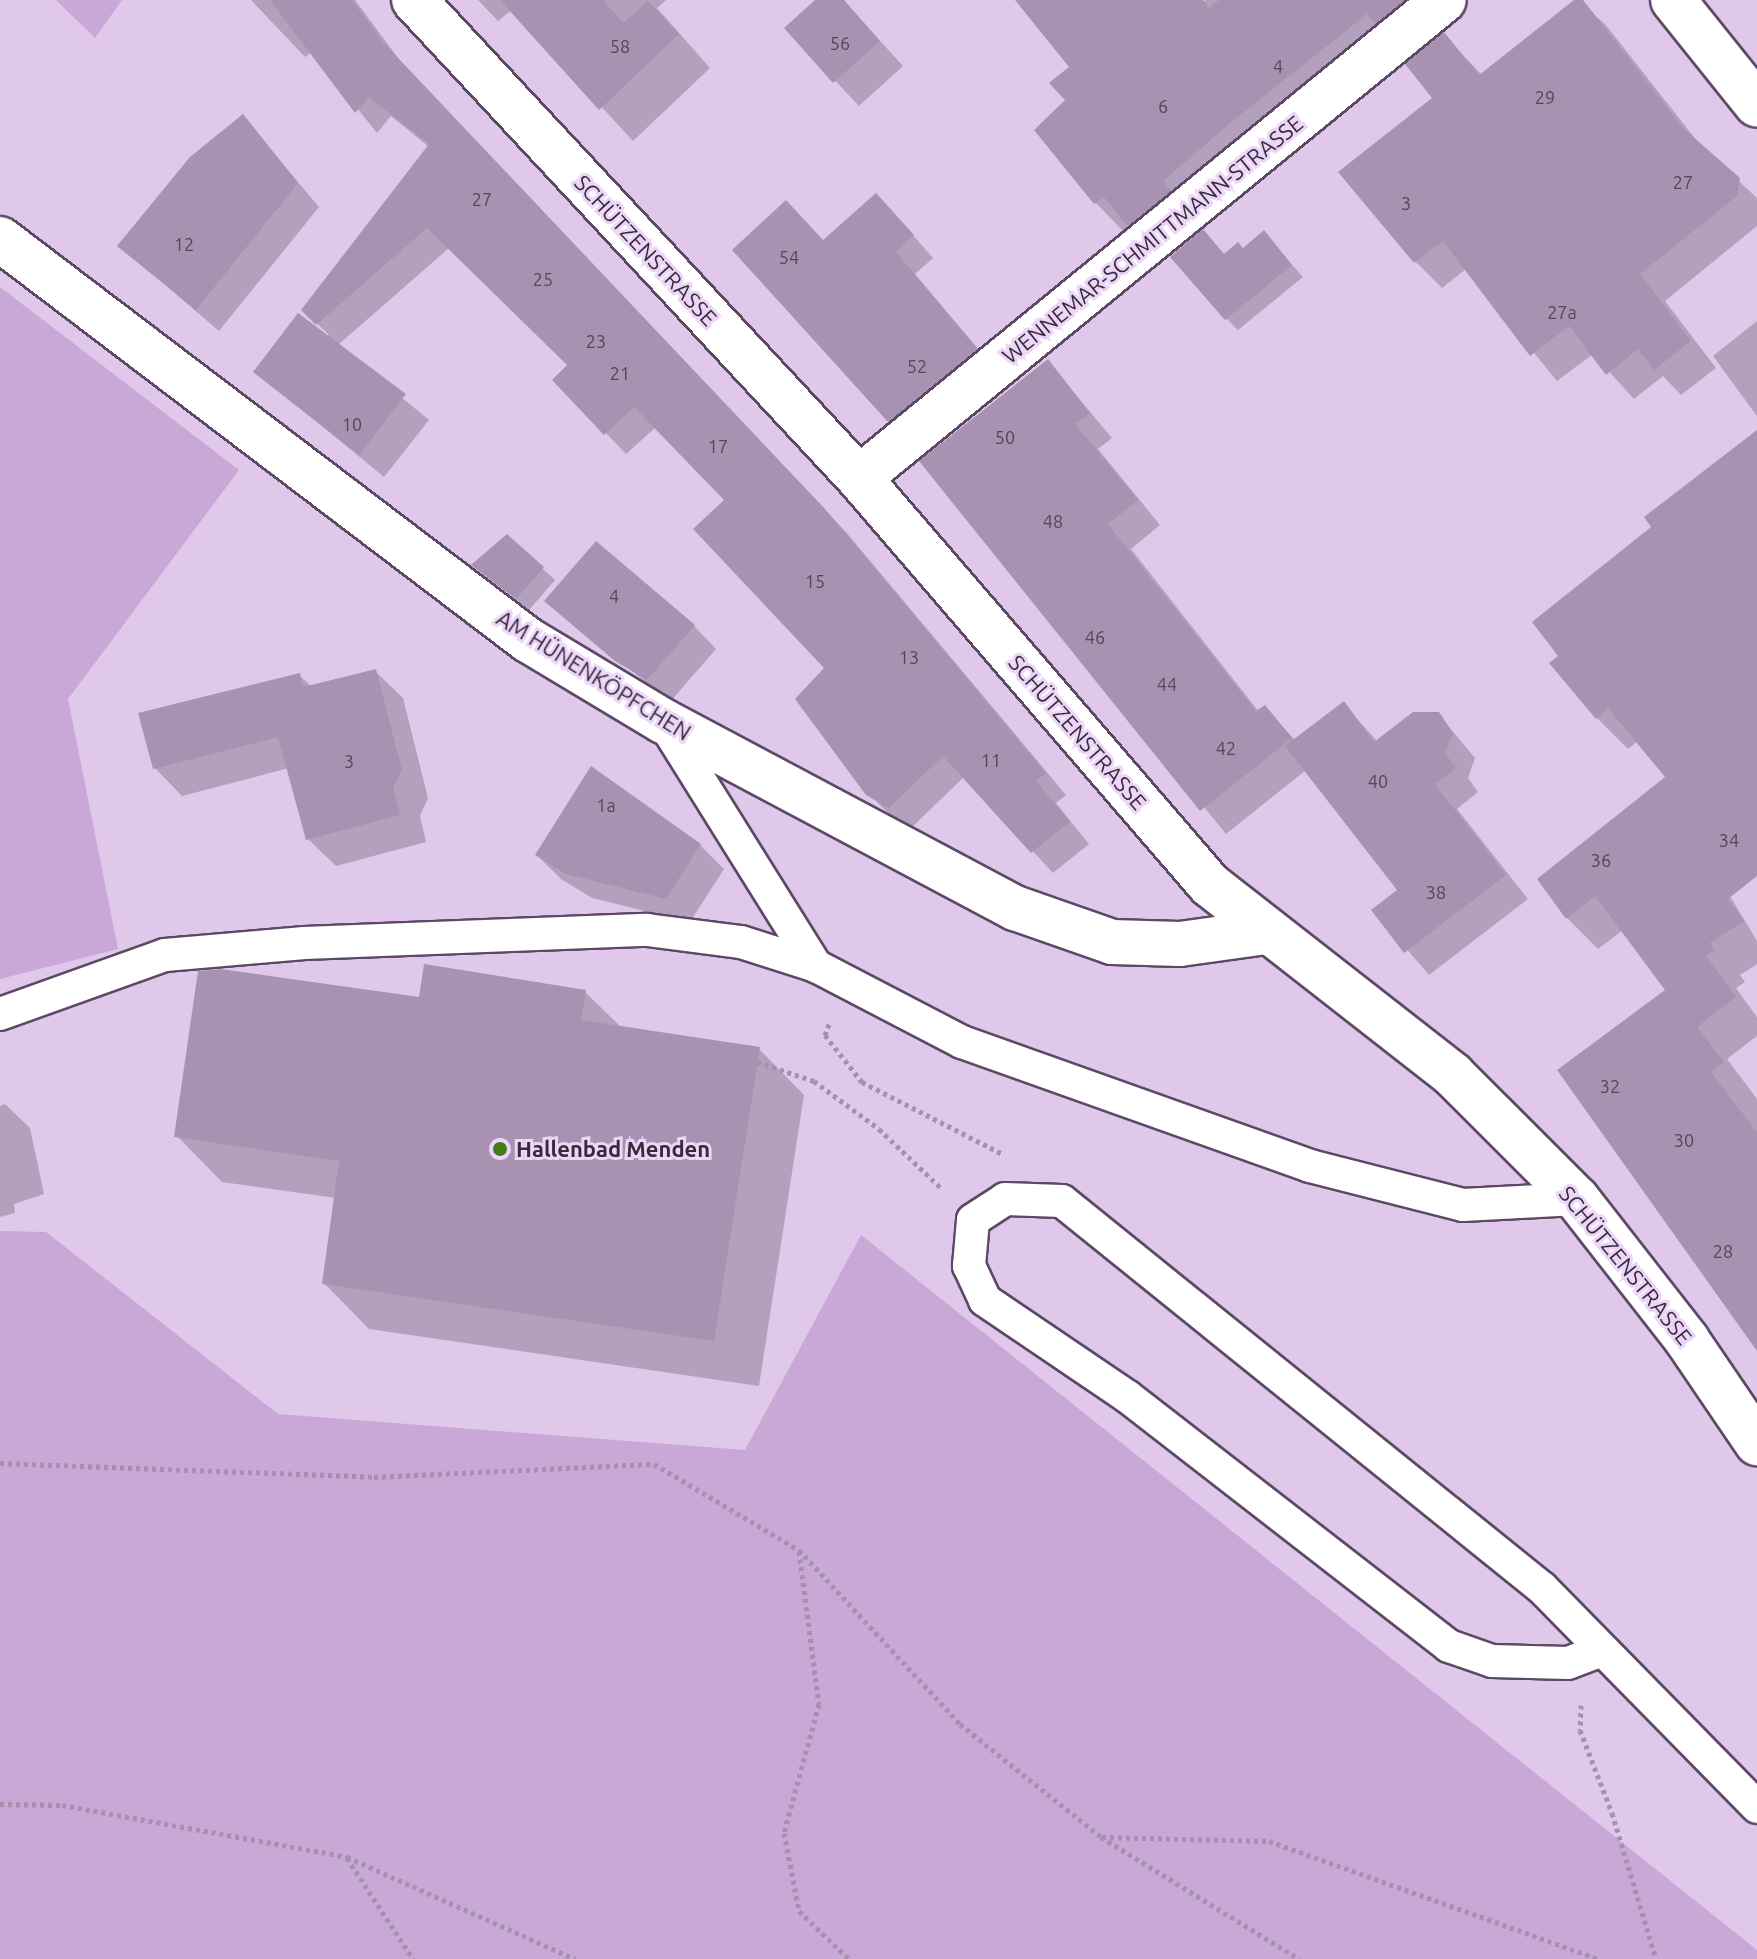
<!DOCTYPE html>
<meta charset="utf-8">
<style>
body{margin:0}
#map{position:relative;width:1757px;height:1959px;overflow:hidden;background:#e0c8eb;font-family:Ubuntu,sans-serif}
div>[style]{position:absolute}
.green>*{inset:0;background:#c9a7d7}
.shadow>*{inset:0;background:#0003}
.building>*{inset:0;background:#a892b2}
.path>*{height:5px;margin-top:-2.5px;transform-origin:0;background:repeating-linear-gradient(90deg,#a491ad 0 4px,transparent 0 8px)}
.roads{filter:drop-shadow(2px 0 #5d4966) drop-shadow(-2px 0 #5d4966) drop-shadow(0 2px #5d4966) drop-shadow(0 -2px #5d4966)}
.lane>*{height:32px;margin:-16px;padding:0 16px;transform-origin:16px;border-radius:16px;background:#fff}
.street>*{height:44px;margin:-22px;padding:0 22px;transform-origin:22px;border-radius:22px;background:#fff}
.dots>*{width:22px;height:22px;translate:-50% -50%;box-sizing:border-box;border:4px solid #edd5f8;border-radius:50%}
span{translate:-50% -50%;white-space:nowrap;text-align:center;line-height:1.15;-webkit-text-stroke:6px #edd5f8;paint-order:stroke}
.number-label{font-size:18px;color:#524657}
.number-label span{-webkit-text-stroke-width:0}
.street-label{font-size:22px;color:#352c39}
.poi-label{font-size:22px;color:#352c39;font-weight:700}
.left{translate:0 -50%;text-align:left}
</style>
<div id="map">
<div class="green">
<div style="clip-path:polygon(56px 0,122px 0,95px 38px)"></div>
<div style="clip-path:polygon(0 287px,239px 470px,68px 699px,118px 949px,0 979px)"></div>
<div style="clip-path:polygon(0 1231px,46px 1232px,278px 1414px,745px 1450px,861px 1235px,1757px 1950px,1757px 1959px,0 1959px)"></div>
</div>
<div class="shadow">
<div style="clip-path:polygon(251px 0,355px 0,404px 66px,846px 532px,1066px 795px,1056px 803px,1089px 844px,1053px 873px,964px 777px,911px 828px,890px 815px,868px 793px,827px 668px,727px 500px,656px 427px,626px 454px,606px 433px,570px 366px,449px 248px,338px 345px,429px 420px,384px 477px,256px 372px,329px 335px,303px 310px,429px 147px,391px 116px,377px 133px,312px 52px,305px 57px)"></div>
<div style="clip-path:polygon(478px 0,666px 0,657px 8px,710px 68px,633px 141px,512px 10px,498px 21px)"></div>
<div style="clip-path:polygon(818px 0,843px 0,903px 66px,859px 106px,786px 28px)"></div>
<div style="clip-path:polygon(1077px 0,1174px 0,1187px 16px,1206px 0,1457px 0,1126px 234px,1095px 202px,1068px 100px)"></div>
<div style="clip-path:polygon(1577px 0,1605px 24px,1701px 146px,1757px 198px,1757px 226px,1665px 301px,1716px 368px,1681px 395px,1663px 376px,1634px 399px,1593px 354px,1557px 381px,1466px 269px,1442px 288px,1416px 262px,1444px 35px,1482px 75px)"></div>
<div style="clip-path:polygon(243px 117px,319px 207px,219px 331px,120px 246px)"></div>
<div style="clip-path:polygon(897px 217px,933px 258px,915px 274px,997px 371px,910px 442px,889px 421px,824px 242px)"></div>
<div style="clip-path:polygon(1264px 233px,1303px 277px,1238px 330px,1226px 318px,1225px 256px,1243px 250px)"></div>
<div style="clip-path:polygon(1757px 321px,1757px 416px,1713px 356px)"></div>
<div style="clip-path:polygon(1048px 362px,1112px 438px,1098px 449px,1160px 525px,1131px 549px,1259px 712px,1264px 707px,1296px 741px,1343px 704px,1378px 742px,1438px 714px,1475px 758px,1468px 778px,1478px 792px,1457px 809px,1528px 899px,1429px 975px,1373px 910px,1400px 890px,1306px 770px,1226px 834px,922px 461px)"></div>
<div style="clip-path:polygon(1757px 432px,1757px 853px,1719px 878px,1757px 941px,1757px 964px,1740px 975px,1745px 982px,1736px 988px,1757px 1017px,1757px 1036px,1727px 1059px,1757px 1099px,1757px 1347px,1668px 991px,1623px 930px,1598px 949px,1567px 918px,1667px 778px,1638px 741px,1628px 749px,1597px 718px,1561px 656px,1654px 527px)"></div>
<div style="clip-path:polygon(507px 536px,555px 580px,529px 610px,474px 565px)"></div>
<div style="clip-path:polygon(547px 601px,694px 626px,716px 649px,670px 702px)"></div>
<div style="clip-path:polygon(375px 671px,403px 698px,428px 798px,420px 816px,426px 842px,336px 866px,308px 839px,289px 768px,182px 796px,155px 768px,299px 675px,312px 687px)"></div>
<div style="clip-path:polygon(700px 845px,724px 869px,690px 922px,592px 898px,561px 879px,537px 855px)"></div>
<div style="clip-path:polygon(585px 992px,622px 1028px,759px 1049px,804px 1095px,759px 1386px,369px 1329px,324px 1283px,336px 1198px,222px 1182px,177px 1136px,421px 999px)"></div>
<div style="clip-path:polygon(5px 1104px,30px 1128px,44px 1194px,14px 1204px,15px 1213px,0 1217px,0 1106px)"></div>
</div>
<div class="building">
<div style="clip-path:polygon(270px 0,352px 0,383px 42px,825px 509px,1046px 773px,1036px 781px,1070px 822px,1031px 853px,943px 756px,889px 808px,866px 795px,795px 699px,824px 668px,693px 529px,724px 500px,634px 407px,604px 435px,552px 380px,567px 365px,427px 228px,316px 325px,301px 310px,429px 144px,369px 97px,355px 113px)"></div>
<div style="clip-path:polygon(500px 0,603px 0,623px 23px,648px 1px,679px 34px,599px 110px)"></div>
<div style="clip-path:polygon(815px 0,844px 0,880px 41px,833px 83px,784px 28px)"></div>
<div style="clip-path:polygon(1015px 0,1203px 0,1209px 8px,1219px 0,1404px 0,1375px 24px,1367px 14px,1235px 119px,1163px 181px,1171px 191px,1127px 226px,1104px 197px,1094px 204px,1034px 130px,1065px 100px,1049px 83px,1069px 67px)"></div>
<div style="clip-path:polygon(1574px 0,1583px 0,1683px 128px,1740px 178px,1737px 196px,1640px 274px,1691px 341px,1654px 370px,1638px 349px,1606px 375px,1569px 326px,1530px 356px,1443px 241px,1414px 263px,1338px 172px,1432px 98px,1405px 64px,1444px 32px,1479px 75px)"></div>
<div style="clip-path:polygon(243px 114px,298px 183px,196px 310px,117px 246px,190px 157px)"></div>
<div style="clip-path:polygon(876px 193px,914px 235px,896px 252px,977px 349px,888px 422px,732px 250px,786px 200px,823px 240px)"></div>
<div style="clip-path:polygon(1203px 229px,1224px 254px,1238px 242px,1243px 248px,1264px 230px,1292px 265px,1225px 320px,1170px 257px)"></div>
<div style="clip-path:polygon(298px 313px,406px 394px,359px 455px,253px 372px)"></div>
<div style="clip-path:polygon(1048px 359px,1090px 413px,1075px 424px,1138px 500px,1108px 524px,1256px 711px,1265px 705px,1292px 738px,1200px 811px,919px 461px)"></div>
<div style="clip-path:polygon(1757px 430px,1757px 876px,1728px 899px,1744px 921px,1710px 943px,1715px 950px,1706px 956px,1736px 997px,1697px 1027px,1724px 1062px,1711px 1072px,1757px 1132px,1757px 1351px,1557px 1070px,1665px 990px,1595px 896px,1566px 919px,1537px 879px,1665px 777px,1608px 708px,1596px 719px,1549px 663px,1558px 656px,1532px 622px,1651px 527px,1644px 517px)"></div>
<div style="clip-path:polygon(507px 534px,544px 567px,516px 599px,471px 565px)"></div>
<div style="clip-path:polygon(596px 541px,695px 625px,647px 680px,615px 661px,544px 601px)"></div>
<div style="clip-path:polygon(376px 669px,402px 770px,393px 788px,400px 815px,306px 840px,278px 737px,153px 769px,138px 713px,300px 673px,303px 687px)"></div>
<div style="clip-path:polygon(1344px 701px,1374px 742px,1413px 712px,1439px 712px,1453px 733px,1445px 753px,1456px 768px,1435px 784px,1506px 875px,1404px 953px,1371px 910px,1397px 890px,1285px 746px)"></div>
<div style="clip-path:polygon(591px 766px,701px 844px,666px 899px,566px 874px,535px 855px)"></div>
<div style="clip-path:polygon(424px 964px,586px 990px,581px 1020px,760px 1047px,714px 1341px,322px 1284px,339px 1161px,174px 1137px,198px 971px,221px 969px,419px 997px)"></div>
</div>
<div class="path">
<div style="left:829px;top:1024px;width:12px;rotate:110deg"></div>
<div style="left:825px;top:1035px;width:60px;rotate:51.8deg"></div>
<div style="left:862px;top:1082px;width:158px;rotate:27.1deg"></div>
<div style="left:757px;top:1062px;width:60px;rotate:18.4deg"></div>
<div style="left:814px;top:1081px;width:81px;rotate:36.4deg"></div>
<div style="left:879px;top:1129px;width:86px;rotate:43.6deg"></div>
<div style="left:0;top:1463px;width:374px;rotate:2.1deg"></div>
<div style="left:374px;top:1477px;width:280px;rotate:-2.7deg"></div>
<div style="left:654px;top:1464px;width:169px;rotate:30.7deg"></div>
<div style="left:799px;top:1550px;width:237px;rotate:47.2deg"></div>
<div style="left:960px;top:1724px;width:181px;rotate:38.7deg"></div>
<div style="left:1101px;top:1837px;width:233px;rotate:31.6deg"></div>
<div style="left:799px;top:1551px;width:154px;rotate:82.6deg"></div>
<div style="left:819px;top:1704px;width:134px;rotate:105.2deg"></div>
<div style="left:784px;top:1833px;width:79px;rotate:79.1deg"></div>
<div style="left:799px;top:1911px;width:69px;rotate:43.8deg"></div>
<div style="left:1581px;top:1705px;width:25px;rotate:92deg"></div>
<div style="left:1580px;top:1730px;width:89px;rotate:68.9deg"></div>
<div style="left:1612px;top:1813px;width:152px;rotate:73.2deg"></div>
<div style="left:0;top:1804px;width:62px;rotate:0.9deg"></div>
<div style="left:62px;top:1805px;width:290px;rotate:10.3deg"></div>
<div style="left:347px;top:1857px;width:250px;rotate:24.1deg"></div>
<div style="left:1102px;top:1837px;width:167px;rotate:1.4deg"></div>
<div style="left:1269px;top:1841px;width:350px;rotate:19.7deg"></div>
<div style="left:347px;top:1858px;width:121px;rotate:56.8deg"></div>
</div>
<div class="roads">
<div class="lane">
<div style="left:664px;top:723px;width:287px;rotate:58deg"></div>
<div style="left:0;top:1014px;width:175px;rotate:-19.7deg"></div>
<div style="left:165px;top:955px;width:140px;rotate:-4.9deg"></div>
<div style="left:304px;top:943px;width:343px;rotate:-2.2deg"></div>
<div style="left:647px;top:930px;width:95px;rotate:7.3deg"></div>
<div style="left:741px;top:942px;width:79px;rotate:17.7deg"></div>
<div style="left:816px;top:966px;width:165px;rotate:27.5deg"></div>
<div style="left:962px;top:1042px;width:369px;rotate:19.6deg"></div>
<div style="left:1310px;top:1166px;width:158px;rotate:14.3deg"></div>
<div style="left:1463px;top:1205px;width:114px;rotate:-3deg"></div>
<div style="left:1602px;top:1650px;width:36px;rotate:159deg"></div>
<div style="left:1568px;top:1663px;width:76px;rotate:-178.5deg"></div>
<div style="left:1492px;top:1661px;width:46px;rotate:-160.8deg"></div>
<div style="left:1449px;top:1646px;width:406px;rotate:-142.2deg"></div>
<div style="left:1128px;top:1397px;width:173px;rotate:-145.9deg"></div>
<div style="left:985px;top:1300px;width:38px;rotate:-115deg"></div>
<div style="left:969px;top:1266px;width:46px;rotate:-85deg"></div>
<div style="left:973px;top:1220px;width:38px;rotate:-33deg"></div>
<div style="left:1005px;top:1199px;width:57px;rotate:2deg"></div>
<div style="left:1062px;top:1201px;width:617px;rotate:38.88deg"></div>
<div style="left:1542px;top:1588px;width:307px;rotate:45.5deg"></div>
</div>
<div class="street">
<div style="left:414px;top:0;width:653px;rotate:47.05deg"></div>
<div style="left:859px;top:478px;width:537px;rotate:49.23deg"></div>
<div style="left:1210px;top:885px;width:308px;rotate:38deg"></div>
<div style="left:1453px;top:1075px;width:175px;rotate:45deg"></div>
<div style="left:1577px;top:1199px;width:179px;rotate:52deg"></div>
<div style="left:1687px;top:1340px;width:125px;rotate:55.8deg"></div>
<div style="left:1673px;top:0;width:134px;rotate:51.3deg"></div>
<div style="left:0;top:239px;width:663px;rotate:37.22deg"></div>
<div style="left:528px;top:640px;width:157px;rotate:31deg"></div>
<div style="left:663px;top:721px;width:399px;rotate:28deg"></div>
<div style="left:1015px;top:908px;width:103px;rotate:19.3deg"></div>
<div style="left:1112px;top:942px;width:68px;rotate:1.7deg"></div>
<div style="left:1180px;top:944px;width:87px;rotate:-7.9deg"></div>
<div style="left:859px;top:478px;width:755px;rotate:-39.25deg"></div>
</div>
</div>
<div class="dots">
<div style="left:500px;top:1149px;background:#427d16"></div>
</div>
<div class="number-label">
<span style="left:840px;top:43px">56</span>
<span style="left:620px;top:46px">58</span>
<span style="left:1278px;top:66px">4</span>
<span style="left:1545px;top:97px">29</span>
<span style="left:1163px;top:106px">6</span>
<span style="left:1683px;top:182px">27</span>
<span style="left:482px;top:199px">27</span>
<span style="left:1406px;top:203px">3</span>
<span style="left:184px;top:244px">12</span>
<span style="left:789px;top:257px">54</span>
<span style="left:543px;top:279px">25</span>
<span style="left:1562px;top:312px">27a</span>
<span style="left:596px;top:341px">23</span>
<span style="left:917px;top:366px">52</span>
<span style="left:620px;top:373px">21</span>
<span style="left:352px;top:424px">10</span>
<span style="left:1005px;top:437px">50</span>
<span style="left:718px;top:446px">17</span>
<span style="left:1053px;top:521px">48</span>
<span style="left:815px;top:581px">15</span>
<span style="left:614px;top:596px">4</span>
<span style="left:1095px;top:637px">46</span>
<span style="left:909px;top:657px">13</span>
<span style="left:1167px;top:684px">44</span>
<span style="left:1226px;top:748px">42</span>
<span style="left:991px;top:760px">11</span>
<span style="left:349px;top:761px">3</span>
<span style="left:1378px;top:781px">40</span>
<span style="left:606px;top:805px">1a</span>
<span style="left:1729px;top:840px">34</span>
<span style="left:1601px;top:860px">36</span>
<span style="left:1436px;top:892px">38</span>
<span style="left:1610px;top:1086px">32</span>
<span style="left:1684px;top:1140px">30</span>
<span style="left:1723px;top:1251px">28</span>
</div>
<div class="street-label">
<span style="left:1152px;top:239px;rotate:-39deg">WENNEMAR-SCHMITTMANN-STRASSE</span>
<span style="left:646px;top:250px;rotate:47deg">SCHÜTZENSTRASSE</span>
<span style="left:594px;top:675px;rotate:32deg">AM HÜNENKÖPFCHEN</span>
<span style="left:1078px;top:732px;rotate:49deg">SCHÜTZENSTRASSE</span>
<span style="left:1626px;top:1265px;rotate:51deg">SCHÜTZENSTRASSE</span>
</div>
<div class="poi-label">
<span class="left" style="left:516px;top:1149px">Hallenbad Menden</span>
</div>
</div>
